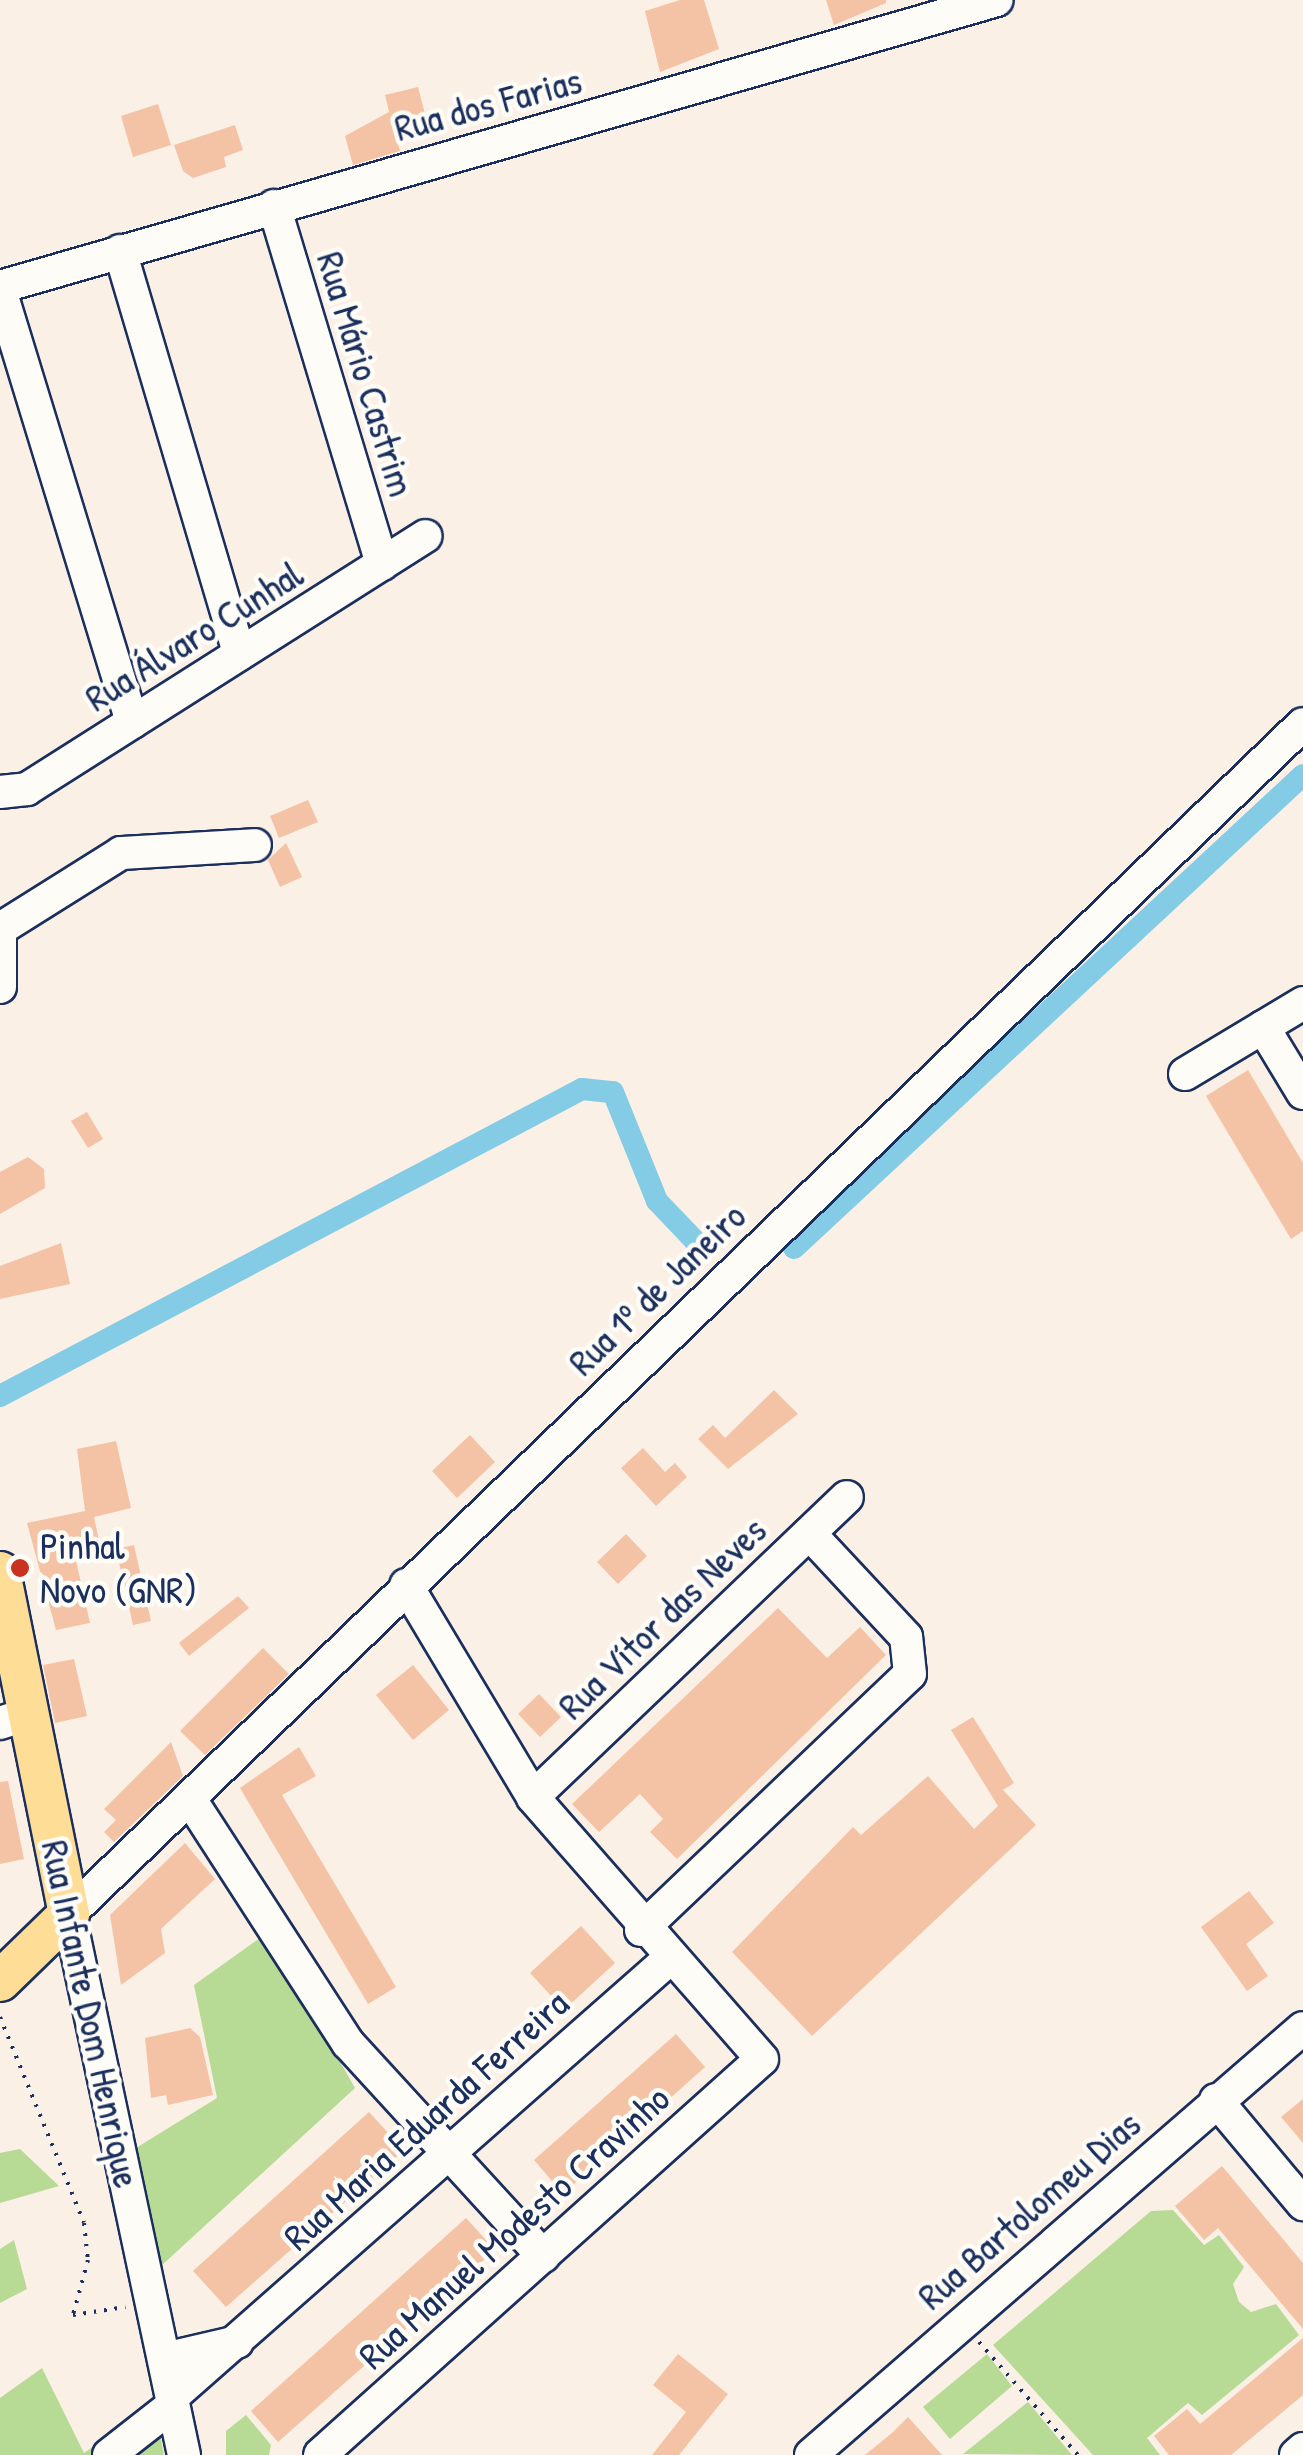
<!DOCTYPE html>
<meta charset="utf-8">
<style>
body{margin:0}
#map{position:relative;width:1303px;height:2455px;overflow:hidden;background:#fbf0e6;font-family:"Patrick Hand",sans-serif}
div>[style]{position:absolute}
.green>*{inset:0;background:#b7da95}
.canal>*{height:22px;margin:-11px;padding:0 11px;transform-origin:11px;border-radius:11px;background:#84cce5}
.building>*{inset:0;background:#f4c2a4}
.path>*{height:4px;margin-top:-2px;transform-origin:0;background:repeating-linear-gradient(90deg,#1b2f5e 0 2.5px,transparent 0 10.5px)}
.roads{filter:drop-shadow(2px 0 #1b2f5e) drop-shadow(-2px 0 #1b2f5e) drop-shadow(0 2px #1b2f5e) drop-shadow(0 -2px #1b2f5e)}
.minor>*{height:32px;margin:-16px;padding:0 16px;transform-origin:16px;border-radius:16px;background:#fdfcf7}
.major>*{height:40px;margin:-20px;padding:0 20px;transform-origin:20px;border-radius:20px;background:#fedd96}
.dots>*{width:28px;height:28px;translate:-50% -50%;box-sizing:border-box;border:5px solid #fdfcf7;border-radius:50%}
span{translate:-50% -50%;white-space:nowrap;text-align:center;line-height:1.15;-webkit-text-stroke:9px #fdfcf7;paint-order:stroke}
.street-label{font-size:38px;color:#1b2f5e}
.poi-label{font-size:38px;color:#1b2f5e}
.left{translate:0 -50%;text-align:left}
</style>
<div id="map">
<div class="green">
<div style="clip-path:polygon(267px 1933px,355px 2088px,161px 2266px,136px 2148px,217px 2098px,194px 1985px)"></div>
<div style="clip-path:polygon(20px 2149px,59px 2186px,0 2203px,0 2153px)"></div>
<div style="clip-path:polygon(1173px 2210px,1204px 2245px,1219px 2235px,1244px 2267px,1233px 2284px,1239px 2302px,1251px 2312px,1276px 2304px,1299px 2335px,1202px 2415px,1188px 2403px,1147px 2438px,1160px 2455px,1093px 2455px,993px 2345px,1151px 2211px)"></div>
<div style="clip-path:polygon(14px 2240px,27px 2289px,0 2303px,0 2249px)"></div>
<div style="clip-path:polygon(987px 2354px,1012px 2386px,950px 2439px,923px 2407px)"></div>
<div style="clip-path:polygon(42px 2368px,84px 2453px,154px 2403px,164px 2455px,0 2455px,0 2398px)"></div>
<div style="clip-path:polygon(1028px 2402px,1072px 2455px,963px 2454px)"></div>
<div style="clip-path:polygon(246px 2415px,271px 2445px,269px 2455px,226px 2455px,226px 2431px)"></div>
</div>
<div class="canal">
<div style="left:794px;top:1248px;width:695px;rotate:-42.9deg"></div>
<div style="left:0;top:1396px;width:658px;rotate:-27.81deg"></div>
<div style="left:582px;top:1089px;width:31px;rotate:6deg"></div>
<div style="left:613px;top:1092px;width:118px;rotate:68deg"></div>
<div style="left:657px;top:1201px;width:62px;rotate:46.3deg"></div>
</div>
<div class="building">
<div style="clip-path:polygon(680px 0,704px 0,719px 49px,660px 72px,645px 11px)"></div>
<div style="clip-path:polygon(826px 0,886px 0,886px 3px,834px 25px)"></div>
<div style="clip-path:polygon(418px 87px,426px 118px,393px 126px,400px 151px,353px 165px,345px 136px,389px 112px,392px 124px,385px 95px)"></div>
<div style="clip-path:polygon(158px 104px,171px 145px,133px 157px,121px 116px)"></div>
<div style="clip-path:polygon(235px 125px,243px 150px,224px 157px,226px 167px,193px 178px,183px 171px,174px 145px)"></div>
<div style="clip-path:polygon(308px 800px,318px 822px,279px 838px,270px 816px)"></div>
<div style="clip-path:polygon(286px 843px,302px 877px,280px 887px,268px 860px)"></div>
<div style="clip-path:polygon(1248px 1070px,1303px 1163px,1303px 1231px,1291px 1239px,1206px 1096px)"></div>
<div style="clip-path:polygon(87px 1112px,103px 1139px,88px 1148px,71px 1121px)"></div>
<div style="clip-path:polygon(28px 1157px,44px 1169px,45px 1188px,0 1214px,0 1172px)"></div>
<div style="clip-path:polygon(61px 1243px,70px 1284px,0 1299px,0 1266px)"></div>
<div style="clip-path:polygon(774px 1390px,798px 1414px,728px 1469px,698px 1439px,713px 1425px,725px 1438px)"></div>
<div style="clip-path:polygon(470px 1435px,495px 1462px,457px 1498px,432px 1471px)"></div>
<div style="clip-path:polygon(116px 1441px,131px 1508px,94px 1517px,101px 1550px,75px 1556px,90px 1623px,56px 1630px,27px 1523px,85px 1511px,77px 1449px)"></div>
<div style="clip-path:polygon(643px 1448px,665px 1472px,675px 1463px,687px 1477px,656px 1506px,621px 1468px)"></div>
<div style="clip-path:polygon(626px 1534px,647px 1556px,618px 1584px,597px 1562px)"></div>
<div style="clip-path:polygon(134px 1545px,151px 1621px,133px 1625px,116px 1549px)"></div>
<div style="clip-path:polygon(238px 1596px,249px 1608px,189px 1656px,179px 1643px)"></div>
<div style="clip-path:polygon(778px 1608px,827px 1658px,860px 1627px,886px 1655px,677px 1859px,650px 1832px,663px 1819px,640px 1794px,599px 1832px,572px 1804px)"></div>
<div style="clip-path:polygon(263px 1648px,289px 1674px,205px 1755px,180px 1731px)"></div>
<div style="clip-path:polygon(74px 1659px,87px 1716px,55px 1723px,43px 1665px)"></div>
<div style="clip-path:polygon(413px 1665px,449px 1710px,413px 1740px,376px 1695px)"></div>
<div style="clip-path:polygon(539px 1694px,561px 1717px,540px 1737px,518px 1714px)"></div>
<div style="clip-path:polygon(973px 1717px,1014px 1783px,1003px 1790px,1036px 1825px,812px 2036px,732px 1952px,853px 1827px,861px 1835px,928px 1776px,974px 1829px,998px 1806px,951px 1730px)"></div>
<div style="clip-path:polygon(171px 1742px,183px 1776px,114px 1842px,104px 1832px,116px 1820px,104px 1809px)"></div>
<div style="clip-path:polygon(299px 1747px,316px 1776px,282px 1795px,396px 1987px,368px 2004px,240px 1788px)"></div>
<div style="clip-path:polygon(8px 1781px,24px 1859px,0 1864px,0 1782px)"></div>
<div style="clip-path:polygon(185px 1843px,215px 1879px,161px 1929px,165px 1953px,121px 1985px,110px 1915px)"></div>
<div style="clip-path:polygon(1249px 1891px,1274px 1923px,1246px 1944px,1268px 1976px,1247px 1991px,1201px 1927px)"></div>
<div style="clip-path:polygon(581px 1926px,615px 1963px,564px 2010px,530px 1973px)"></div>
<div style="clip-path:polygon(190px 2028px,200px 2037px,213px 2095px,168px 2105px,166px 2095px,151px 2098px,145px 2038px)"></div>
<div style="clip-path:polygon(676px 2034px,705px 2067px,563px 2194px,534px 2160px)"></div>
<div style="clip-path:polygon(1303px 2099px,1303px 2143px,1281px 2117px)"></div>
<div style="clip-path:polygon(369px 2112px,404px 2150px,226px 2307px,193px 2271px)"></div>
<div style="clip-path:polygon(1222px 2166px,1303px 2263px,1303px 2329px,1218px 2228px,1204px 2240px,1175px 2206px)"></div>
<div style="clip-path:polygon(466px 2218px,495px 2250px,278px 2442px,251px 2411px)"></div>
<div style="clip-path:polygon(1303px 2338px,1303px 2395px,1231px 2455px,1169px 2455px,1154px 2436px,1187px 2409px,1200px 2424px)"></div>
<div style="clip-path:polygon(678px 2354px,728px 2394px,679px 2455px,652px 2455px,686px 2412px,653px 2385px)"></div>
<div style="clip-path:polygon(908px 2417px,942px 2455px,865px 2455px,892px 2433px)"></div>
</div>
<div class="path">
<div style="left:0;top:2017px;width:222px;rotate:67.8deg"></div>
<div style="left:84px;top:2223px;width:37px;rotate:84deg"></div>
<div style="left:88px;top:2260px;width:57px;rotate:105.3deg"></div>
<div style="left:73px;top:2315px;width:53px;rotate:-8.7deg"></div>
<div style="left:979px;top:2342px;width:150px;rotate:48.8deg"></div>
</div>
<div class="roads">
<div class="minor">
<div style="left:274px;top:206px;width:374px;rotate:73.2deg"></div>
<div style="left:120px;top:251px;width:420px;rotate:73.5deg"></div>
<div style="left:0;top:287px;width:1037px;rotate:-16.06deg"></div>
<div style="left:0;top:290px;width:452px;rotate:73deg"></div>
<div style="left:0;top:792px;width:27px;rotate:-6deg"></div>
<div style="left:27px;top:789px;width:472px;rotate:-32.4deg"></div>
<div style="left:0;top:929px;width:143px;rotate:-32.1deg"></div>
<div style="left:121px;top:853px;width:134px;rotate:-3.4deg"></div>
<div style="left:0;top:939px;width:48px;rotate:90deg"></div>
<div style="left:1263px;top:1027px;width:77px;rotate:58.8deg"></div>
<div style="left:1185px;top:1074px;width:138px;rotate:-31deg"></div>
<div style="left:0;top:1723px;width:29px;rotate:-18deg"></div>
<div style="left:533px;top:1797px;width:434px;rotate:-43.7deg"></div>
<div style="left:190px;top:1799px;width:291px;rotate:57.1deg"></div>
<div style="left:348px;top:2043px;width:289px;rotate:47.5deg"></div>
<div style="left:641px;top:1930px;width:371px;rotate:-43.6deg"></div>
<div style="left:910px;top:1674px;width:37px;rotate:-96deg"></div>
<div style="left:906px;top:1637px;width:142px;rotate:-133deg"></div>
<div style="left:1216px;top:2100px;width:136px;rotate:50.1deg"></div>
<div style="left:164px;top:2359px;width:75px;rotate:-13.1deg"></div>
<div style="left:172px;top:2397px;width:661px;rotate:-41.38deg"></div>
<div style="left:109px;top:2455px;width:81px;rotate:-38deg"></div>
<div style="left:184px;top:2455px;width:553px;rotate:-102deg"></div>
<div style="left:69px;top:1914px;width:1714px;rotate:-43.96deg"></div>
<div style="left:320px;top:2455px;width:593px;rotate:-41.86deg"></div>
<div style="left:762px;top:2059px;width:348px;rotate:-131.2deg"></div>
<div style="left:533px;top:1797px;width:247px;rotate:-120.9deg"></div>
<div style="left:811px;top:2455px;width:651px;rotate:-40.95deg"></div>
<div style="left:1296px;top:2455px;width:9px;rotate:-41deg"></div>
</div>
<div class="major">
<div style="left:0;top:1572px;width:349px;rotate:78.6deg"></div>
<div style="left:69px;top:1914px;width:96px;rotate:135.8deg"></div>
</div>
</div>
<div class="dots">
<div style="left:20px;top:1568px;background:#c8321e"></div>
</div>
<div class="street-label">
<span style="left:488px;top:104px;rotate:-15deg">Rua dos Farias</span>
<span style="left:366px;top:374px;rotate:73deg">Rua Mário Castrim</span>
<span style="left:194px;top:636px;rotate:-32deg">Rua Álvaro Cunhal</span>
<span style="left:657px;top:1289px;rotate:-44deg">Rua 1º de Janeiro</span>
<span style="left:662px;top:1618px;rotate:-44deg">Rua Vítor das Neves</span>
<span style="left:91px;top:2014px;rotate:78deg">Rua Infante Dom Henrique</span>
<span style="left:426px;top:2120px;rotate:-42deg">Rua Maria Eduarda Ferreira</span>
<span style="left:1029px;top:2210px;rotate:-41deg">Rua Bartolomeu Dias</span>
<span style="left:514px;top:2227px;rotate:-42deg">Rua Manuel Modesto Cravinho</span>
</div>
<div class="poi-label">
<span class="left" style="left:40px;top:1568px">Pinhal<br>Novo (GNR)</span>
</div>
</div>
